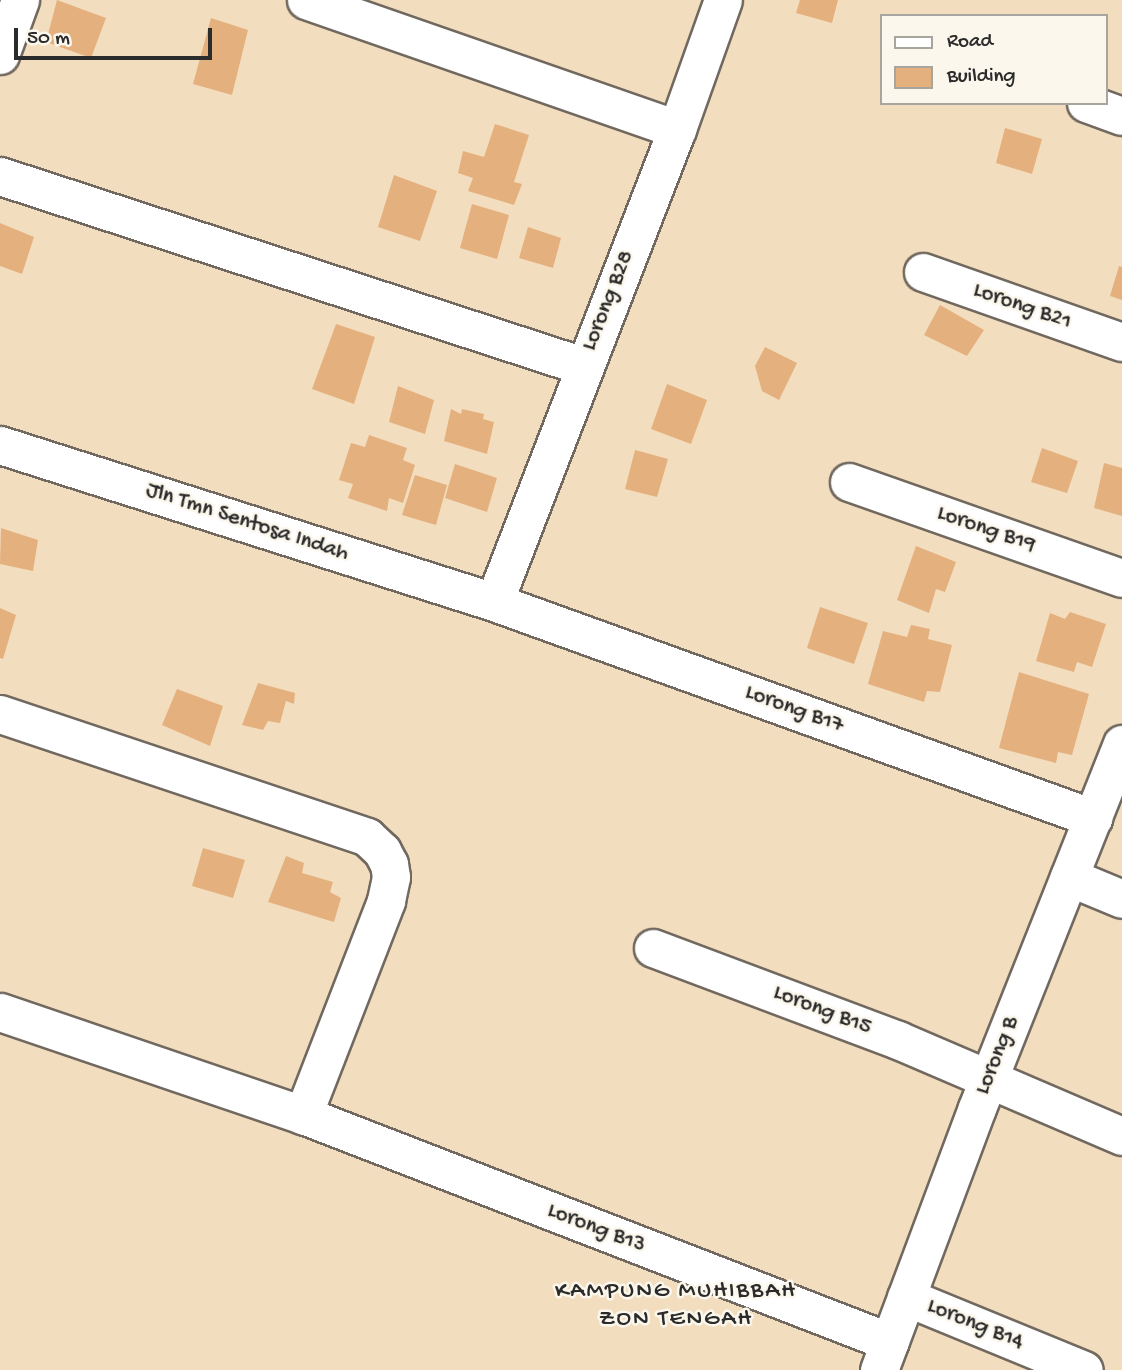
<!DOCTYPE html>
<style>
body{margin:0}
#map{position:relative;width:1122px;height:1370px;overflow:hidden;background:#f3ddbf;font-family:"Gochi Hand",sans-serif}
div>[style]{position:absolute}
.building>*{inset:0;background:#e4b17e}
.roads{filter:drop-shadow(2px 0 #71695f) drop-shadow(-2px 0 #71695f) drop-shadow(0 2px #71695f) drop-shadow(0 -2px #71695f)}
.minor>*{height:37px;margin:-18.5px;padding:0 18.5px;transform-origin:18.5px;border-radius:18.5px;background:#fff}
span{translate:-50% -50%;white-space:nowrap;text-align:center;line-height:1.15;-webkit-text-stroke:5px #fbf7ec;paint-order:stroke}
.street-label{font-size:23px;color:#2b2b2b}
.neighbourhood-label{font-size:24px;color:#2b2b2b;letter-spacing:2px}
.legend{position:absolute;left:880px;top:14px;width:228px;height:91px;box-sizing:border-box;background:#fbf7ec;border:2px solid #a8a59f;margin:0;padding:9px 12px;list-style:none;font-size:21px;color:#2b2b2b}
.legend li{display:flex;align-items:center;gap:14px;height:35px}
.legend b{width:35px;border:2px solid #a8a59f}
.scale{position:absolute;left:14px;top:28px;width:198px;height:32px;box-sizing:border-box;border:4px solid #2b2b2b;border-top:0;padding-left:9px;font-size:21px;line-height:24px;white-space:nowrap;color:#2b2b2b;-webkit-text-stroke:5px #fbf7ec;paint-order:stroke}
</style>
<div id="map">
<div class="building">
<div style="clip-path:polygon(57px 0,106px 18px,91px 58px,46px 42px)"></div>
<div style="clip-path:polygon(800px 0,838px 0,832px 23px,796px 13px)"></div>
<div style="clip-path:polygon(211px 18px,248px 30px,232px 95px,193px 84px)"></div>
<div style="clip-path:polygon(495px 124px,529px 135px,514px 182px,522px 184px,514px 205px,468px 191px,473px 178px,458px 173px,463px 151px,484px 157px)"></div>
<div style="clip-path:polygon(1005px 128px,1042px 139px,1032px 174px,996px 163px)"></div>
<div style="clip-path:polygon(394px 175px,437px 191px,420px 241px,378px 227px)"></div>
<div style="clip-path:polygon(472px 204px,509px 215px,497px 259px,460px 248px)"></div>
<div style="clip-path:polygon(0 223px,34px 237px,22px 274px,0 266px)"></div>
<div style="clip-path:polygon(528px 227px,561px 238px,553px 268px,519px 258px)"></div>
<div style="clip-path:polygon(1119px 266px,1122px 267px,1122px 300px,1110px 296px)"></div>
<div style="clip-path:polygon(940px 305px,984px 330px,967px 356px,924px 335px)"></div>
<div style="clip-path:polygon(336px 324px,375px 337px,354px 404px,312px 389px)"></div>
<div style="clip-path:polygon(765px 347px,797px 363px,779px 400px,762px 391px,755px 366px)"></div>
<div style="clip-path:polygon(667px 384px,707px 400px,691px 444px,651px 429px)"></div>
<div style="clip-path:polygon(398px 386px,434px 400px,425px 434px,389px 422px)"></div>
<div style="clip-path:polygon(451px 409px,461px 414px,462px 409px,484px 414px,483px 419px,494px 422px,487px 454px,444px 441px)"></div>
<div style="clip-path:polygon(369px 435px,407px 448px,403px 460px,415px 465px,403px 503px,389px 498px,387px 511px,348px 498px,353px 484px,339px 480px,351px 443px,365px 447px)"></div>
<div style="clip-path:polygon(1042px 448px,1078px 461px,1067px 493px,1031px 482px)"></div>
<div style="clip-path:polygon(635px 450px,668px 459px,657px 497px,625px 489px)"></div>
<div style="clip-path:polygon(1104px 463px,1122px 468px,1122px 516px,1094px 508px)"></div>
<div style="clip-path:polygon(455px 464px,497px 478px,487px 512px,445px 498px)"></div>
<div style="clip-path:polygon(415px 475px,447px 485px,436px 525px,402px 515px)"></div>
<div style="clip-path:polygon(1px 528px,38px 540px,33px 571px,0 564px)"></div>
<div style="clip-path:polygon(916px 546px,956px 562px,945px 592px,936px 589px,929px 613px,897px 600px)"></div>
<div style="clip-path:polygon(820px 607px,868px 623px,854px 664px,807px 648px)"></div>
<div style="clip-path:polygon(0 608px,16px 615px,3px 659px,0 658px)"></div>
<div style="clip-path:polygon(1070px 612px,1106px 624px,1092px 667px,1077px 662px,1074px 672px,1036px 661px,1050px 613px,1065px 619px)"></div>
<div style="clip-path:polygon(911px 625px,930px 629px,928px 639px,952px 645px,940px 692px,927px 691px,924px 702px,868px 684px,883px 631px,907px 637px)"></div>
<div style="clip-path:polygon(1019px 672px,1089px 694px,1072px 755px,1058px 752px,1056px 763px,999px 748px)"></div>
<div style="clip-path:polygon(258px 683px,295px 693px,294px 704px,286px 701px,280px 723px,268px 721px,263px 730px,242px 725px)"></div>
<div style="clip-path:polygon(177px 689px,223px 706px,210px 746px,162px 725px)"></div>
<div style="clip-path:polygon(203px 848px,245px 860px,233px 898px,192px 886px)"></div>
<div style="clip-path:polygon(286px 856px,304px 863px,302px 873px,333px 882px,330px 892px,341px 898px,334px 922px,268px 902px)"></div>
</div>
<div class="roads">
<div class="minor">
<div style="left:306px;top:0;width:393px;rotate:19.2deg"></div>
<div style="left:0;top:55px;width:59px;rotate:-70deg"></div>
<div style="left:1086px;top:103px;width:38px;rotate:20deg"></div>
<div style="left:0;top:176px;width:613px;rotate:18.05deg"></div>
<div style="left:923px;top:272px;width:211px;rotate:19.4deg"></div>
<div style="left:0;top:445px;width:518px;rotate:17.63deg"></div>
<div style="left:494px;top:602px;width:637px;rotate:19.83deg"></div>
<div style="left:849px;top:482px;width:289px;rotate:19.4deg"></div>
<div style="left:494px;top:602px;width:507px;rotate:-68.85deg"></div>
<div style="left:677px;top:129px;width:137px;rotate:-70.4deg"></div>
<div style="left:0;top:714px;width:387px;rotate:18.5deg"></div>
<div style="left:367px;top:837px;width:21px;rotate:43deg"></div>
<div style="left:382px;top:851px;width:15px;rotate:62deg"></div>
<div style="left:389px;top:864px;width:13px;rotate:81deg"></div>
<div style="left:391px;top:877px;width:25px;rotate:102deg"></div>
<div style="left:386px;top:901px;width:230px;rotate:111.2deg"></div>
<div style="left:1069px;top:877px;width:57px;rotate:22.5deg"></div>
<div style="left:653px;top:948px;width:262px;rotate:20.6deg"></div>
<div style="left:898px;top:1040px;width:244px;rotate:23.2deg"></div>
<div style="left:0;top:1012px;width:320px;rotate:18.8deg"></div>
<div style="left:303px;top:1115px;width:629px;rotate:21.14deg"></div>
<div style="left:906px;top:1297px;width:192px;rotate:22.3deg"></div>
<div style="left:879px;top:1370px;width:280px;rotate:-69.5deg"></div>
<div style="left:977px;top:1108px;width:392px;rotate:-68.3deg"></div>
</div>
</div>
<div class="street-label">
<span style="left:609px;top:301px;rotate:-68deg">Lorong B28</span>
<span style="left:1022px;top:307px;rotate:19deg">Lorong B21</span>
<span style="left:247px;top:523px;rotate:18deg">Jln Tmn Sentosa Indah</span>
<span style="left:986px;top:530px;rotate:19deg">Lorong B19</span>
<span style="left:794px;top:710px;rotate:20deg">Lorong B17</span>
<span style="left:822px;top:1011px;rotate:21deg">Lorong B15</span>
<span style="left:998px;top:1056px;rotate:-68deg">Lorong B</span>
<span style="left:596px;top:1229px;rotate:21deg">Lorong B13</span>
<span style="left:975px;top:1325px;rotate:22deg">Lorong B14</span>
</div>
<div class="neighbourhood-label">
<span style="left:676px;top:1306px">KAMPUNG MUHIBBAH<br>ZON TENGAH</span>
</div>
<ul class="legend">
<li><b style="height:9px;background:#fff"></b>Road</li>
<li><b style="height:19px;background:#e4b17e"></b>Building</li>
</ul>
<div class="scale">50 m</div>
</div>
